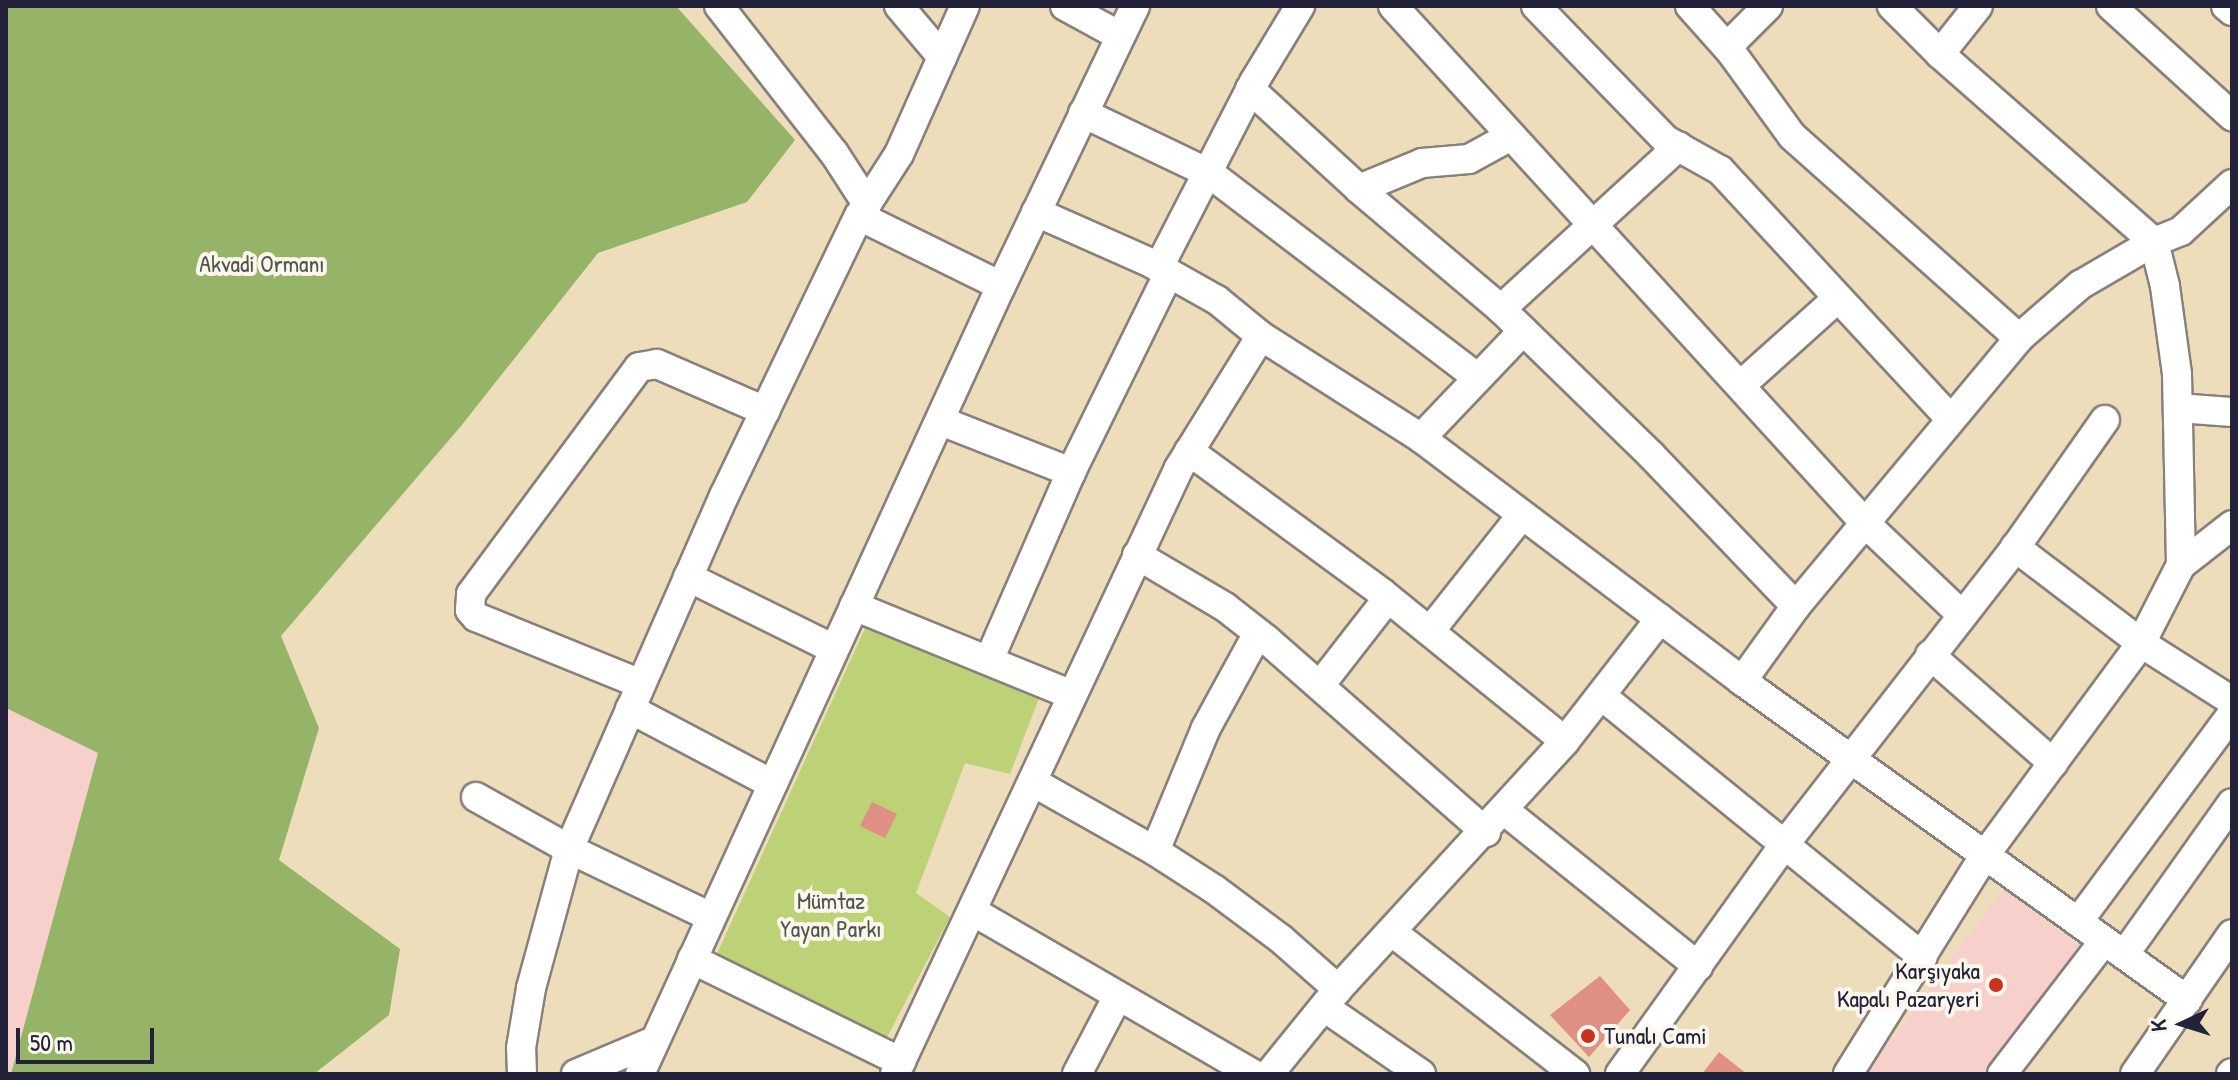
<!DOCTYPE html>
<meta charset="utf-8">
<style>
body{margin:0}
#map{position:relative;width:2238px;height:1080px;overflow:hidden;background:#edddbb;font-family:"Patrick Hand",sans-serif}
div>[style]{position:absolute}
.built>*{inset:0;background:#f7d0cb}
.green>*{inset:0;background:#bdd276}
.forest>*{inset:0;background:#96b467}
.building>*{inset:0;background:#df8f84}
.roads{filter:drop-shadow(2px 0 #88807b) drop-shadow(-2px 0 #88807b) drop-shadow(0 2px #88807b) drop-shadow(0 -2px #88807b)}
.minor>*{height:28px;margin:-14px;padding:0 14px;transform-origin:14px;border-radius:14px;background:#fff}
.dots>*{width:22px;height:22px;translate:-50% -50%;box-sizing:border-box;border:4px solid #fbf7ec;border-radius:50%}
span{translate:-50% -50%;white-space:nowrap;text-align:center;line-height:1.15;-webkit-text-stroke:8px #fbf7ec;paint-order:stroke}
.park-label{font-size:24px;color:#50574d}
.poi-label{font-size:24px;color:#22223b}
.right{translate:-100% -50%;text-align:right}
.left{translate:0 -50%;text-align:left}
.frame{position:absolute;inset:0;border:8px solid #22223b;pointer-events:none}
.north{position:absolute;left:2142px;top:984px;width:80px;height:80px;-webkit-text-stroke:6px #fbf7ec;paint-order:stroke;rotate:266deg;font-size:22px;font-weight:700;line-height:32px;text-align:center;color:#22223b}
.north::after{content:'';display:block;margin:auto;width:28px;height:36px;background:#22223b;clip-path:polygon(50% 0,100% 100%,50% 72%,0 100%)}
.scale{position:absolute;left:16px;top:1028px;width:138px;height:36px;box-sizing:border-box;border:4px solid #22223b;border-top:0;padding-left:10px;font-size:24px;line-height:28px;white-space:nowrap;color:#22223b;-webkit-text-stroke:6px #fbf7ec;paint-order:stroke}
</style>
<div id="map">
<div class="built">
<div style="clip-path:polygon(6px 708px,98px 753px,11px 1074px,6px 1074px)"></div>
<div style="clip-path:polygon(2004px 889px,2086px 951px,1993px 1074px,1866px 1074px)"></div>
</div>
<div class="green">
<div style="clip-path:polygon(867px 624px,1039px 698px,1010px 774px,965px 763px,916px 893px,950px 917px,886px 1039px,716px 956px)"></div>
</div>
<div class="forest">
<div style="clip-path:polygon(6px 6px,676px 6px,795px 140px,747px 202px,598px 253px,461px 426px,281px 636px,319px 728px,279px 860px,400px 949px,389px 1015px,314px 1074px,11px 1074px,98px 753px,6px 708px)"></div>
</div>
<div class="building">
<div style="clip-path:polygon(872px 802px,897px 814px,885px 838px,860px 826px)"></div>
<div style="clip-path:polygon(1600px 976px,1630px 1010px,1589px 1057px,1550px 1015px)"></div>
<div style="clip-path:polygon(1719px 1052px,1747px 1074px,1702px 1074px)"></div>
</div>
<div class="roads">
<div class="minor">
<div style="left:719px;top:6px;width:187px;rotate:52deg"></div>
<div style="left:834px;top:153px;width:61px;rotate:57.1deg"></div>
<div style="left:899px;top:6px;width:67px;rotate:49.9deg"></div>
<div style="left:1065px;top:6px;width:63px;rotate:28.6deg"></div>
<div style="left:1393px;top:6px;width:700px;rotate:47.61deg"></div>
<div style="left:1865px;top:523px;width:134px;rotate:43.5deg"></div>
<div style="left:1536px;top:6px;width:187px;rotate:45.9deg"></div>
<div style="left:1666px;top:140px;width:62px;rotate:29.1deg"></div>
<div style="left:1720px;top:170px;width:338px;rotate:47.2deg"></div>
<div style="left:1690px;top:6px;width:62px;rotate:48.3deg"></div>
<div style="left:1731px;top:52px;width:104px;rotate:54deg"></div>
<div style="left:1792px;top:136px;width:304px;rotate:41.7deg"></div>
<div style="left:2111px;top:6px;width:164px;rotate:42.3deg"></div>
<div style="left:2226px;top:6px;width:8px;rotate:40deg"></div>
<div style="left:1727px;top:47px;width:58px;rotate:-45deg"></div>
<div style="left:1940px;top:54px;width:61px;rotate:-51.6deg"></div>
<div style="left:1250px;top:89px;width:148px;rotate:42.5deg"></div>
<div style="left:1359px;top:189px;width:186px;rotate:40.2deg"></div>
<div style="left:1501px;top:309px;width:209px;rotate:44.2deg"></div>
<div style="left:1651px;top:455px;width:209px;rotate:46.2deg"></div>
<div style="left:1083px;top:113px;width:140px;rotate:25.5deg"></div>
<div style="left:1209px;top:173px;width:338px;rotate:37.3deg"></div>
<div style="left:1359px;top:189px;width:68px;rotate:-22.4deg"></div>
<div style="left:1422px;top:163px;width:47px;rotate:-4.9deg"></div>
<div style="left:1469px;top:159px;width:48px;rotate:-28.7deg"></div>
<div style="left:1036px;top:212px;width:126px;rotate:23.9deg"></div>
<div style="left:1151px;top:263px;width:76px;rotate:29.3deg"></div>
<div style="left:1217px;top:300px;width:57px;rotate:39.3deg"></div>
<div style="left:1261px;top:336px;width:190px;rotate:32.5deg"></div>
<div style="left:1421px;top:438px;width:403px;rotate:37.1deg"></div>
<div style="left:1742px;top:681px;width:548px;rotate:35.63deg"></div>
<div style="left:859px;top:216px;width:158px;rotate:26.2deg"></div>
<div style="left:1159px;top:267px;width:208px;rotate:-62.8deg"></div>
<div style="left:1254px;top:82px;width:89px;rotate:-58.8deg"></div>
<div style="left:1501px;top:309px;width:241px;rotate:-42.5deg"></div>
<div style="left:1741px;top:385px;width:130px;rotate:-41.9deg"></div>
<div style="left:2178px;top:408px;width:54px;rotate:4.2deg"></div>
<div style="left:941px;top:421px;width:140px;rotate:21.4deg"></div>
<div style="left:1421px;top:438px;width:148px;rotate:-46.4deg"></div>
<div style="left:1189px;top:451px;width:240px;rotate:36.3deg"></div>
<div style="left:1382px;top:593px;width:235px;rotate:39deg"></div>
<div style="left:2015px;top:547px;width:158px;rotate:37.3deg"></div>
<div style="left:2141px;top:643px;width:108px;rotate:32.5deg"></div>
<div style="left:1137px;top:555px;width:102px;rotate:30.6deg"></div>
<div style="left:1225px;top:607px;width:52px;rotate:38deg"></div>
<div style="left:1266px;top:639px;width:293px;rotate:41.3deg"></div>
<div style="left:2181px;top:565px;width:65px;rotate:-38.1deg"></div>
<div style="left:688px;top:577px;width:163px;rotate:26.3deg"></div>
<div style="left:854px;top:606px;width:235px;rotate:22.2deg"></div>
<div style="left:1430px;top:631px;width:148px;rotate:-51.6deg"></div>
<div style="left:1930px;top:655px;width:164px;rotate:41.3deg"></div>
<div style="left:989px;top:660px;width:205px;rotate:-66.4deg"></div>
<div style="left:1071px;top:472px;width:222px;rotate:-63.8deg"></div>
<div style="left:1742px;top:681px;width:92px;rotate:-54.2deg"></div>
<div style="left:1796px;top:606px;width:349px;rotate:-50.2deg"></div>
<div style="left:2019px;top:338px;width:81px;rotate:-41deg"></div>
<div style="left:2080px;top:285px;width:86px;rotate:-30.2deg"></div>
<div style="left:2154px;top:242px;width:29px;rotate:-22deg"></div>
<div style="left:2181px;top:231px;width:69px;rotate:-42.7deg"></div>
<div style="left:641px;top:684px;width:178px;rotate:-157.9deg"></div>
<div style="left:476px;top:617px;width:9px;rotate:-131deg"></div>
<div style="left:470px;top:610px;width:16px;rotate:-86deg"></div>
<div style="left:471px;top:594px;width:282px;rotate:-53.5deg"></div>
<div style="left:639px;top:367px;width:18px;rotate:-9deg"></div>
<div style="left:657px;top:364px;width:118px;rotate:23.5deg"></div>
<div style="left:1321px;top:684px;width:109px;rotate:-52.1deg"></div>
<div style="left:1603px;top:697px;width:412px;rotate:39.1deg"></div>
<div style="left:630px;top:709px;width:161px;rotate:27.8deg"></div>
<div style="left:1033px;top:782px;width:140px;rotate:29.5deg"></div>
<div style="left:1155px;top:851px;width:70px;rotate:32.8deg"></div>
<div style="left:1214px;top:889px;width:84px;rotate:36.7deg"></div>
<div style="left:1281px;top:939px;width:76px;rotate:41.3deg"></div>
<div style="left:476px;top:797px;width:107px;rotate:29.2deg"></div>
<div style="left:569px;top:849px;width:157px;rotate:25.6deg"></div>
<div style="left:1505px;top:811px;width:248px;rotate:38.8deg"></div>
<div style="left:1155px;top:851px;width:133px;rotate:-67.5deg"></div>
<div style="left:1206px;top:728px;width:108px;rotate:-61.3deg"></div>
<div style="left:974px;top:912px;width:323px;rotate:30.1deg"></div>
<div style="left:2078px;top:922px;width:259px;rotate:-53.5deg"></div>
<div style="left:1392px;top:932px;width:232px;rotate:37.8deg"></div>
<div style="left:2124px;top:955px;width:186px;rotate:-54.6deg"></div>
<div style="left:692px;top:959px;width:233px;rotate:26.2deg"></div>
<div style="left:1324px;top:1007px;width:118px;rotate:34.6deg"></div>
<div style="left:522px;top:1074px;width:26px;rotate:-92deg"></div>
<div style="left:521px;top:1048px;width:61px;rotate:-80.5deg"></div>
<div style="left:531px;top:988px;width:144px;rotate:-74.7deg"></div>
<div style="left:569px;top:849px;width:386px;rotate:-66.3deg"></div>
<div style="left:724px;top:496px;width:311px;rotate:-64.3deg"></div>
<div style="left:859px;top:216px;width:74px;rotate:-57.2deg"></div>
<div style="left:899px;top:154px;width:162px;rotate:-66deg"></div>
<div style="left:576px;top:1074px;width:85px;rotate:-22.9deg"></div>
<div style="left:640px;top:1074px;width:867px;rotate:-65.39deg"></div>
<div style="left:1001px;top:286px;width:310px;rotate:-64.4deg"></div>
<div style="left:895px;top:1074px;width:669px;rotate:-64.89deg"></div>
<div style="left:1179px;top:468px;width:155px;rotate:-58.2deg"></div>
<div style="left:1077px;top:1074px;width:88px;rotate:-62.3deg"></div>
<div style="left:1269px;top:1074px;width:109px;rotate:-50.9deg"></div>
<div style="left:1338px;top:989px;width:336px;rotate:-47.5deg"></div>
<div style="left:1565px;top:741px;width:155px;rotate:-52.1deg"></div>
<div style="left:1620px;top:1074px;width:282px;rotate:-54.4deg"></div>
<div style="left:1784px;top:845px;width:368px;rotate:-52.1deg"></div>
<div style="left:2010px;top:555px;width:165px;rotate:-54.9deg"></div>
<div style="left:1848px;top:1074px;width:258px;rotate:-58deg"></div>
<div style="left:1985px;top:855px;width:261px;rotate:-53.6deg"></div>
<div style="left:2140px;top:645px;width:90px;rotate:-62.9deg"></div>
<div style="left:2181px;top:565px;width:191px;rotate:-91.2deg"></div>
<div style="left:2177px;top:374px;width:89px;rotate:-97.8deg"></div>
<div style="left:2165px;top:286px;width:45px;rotate:-104deg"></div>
<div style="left:2154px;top:242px;width:285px;rotate:-138.7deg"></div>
<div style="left:1940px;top:54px;width:68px;rotate:-135deg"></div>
<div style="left:2002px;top:1074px;width:168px;rotate:-52.5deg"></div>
<div style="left:2135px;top:1074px;width:170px;rotate:-55.3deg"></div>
<div style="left:2231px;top:1074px;width:1px;rotate:-45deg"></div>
</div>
</div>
<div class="dots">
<div style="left:1996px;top:985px;background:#c8321e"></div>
<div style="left:1588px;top:1036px;background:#c8321e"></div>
</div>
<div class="park-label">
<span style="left:262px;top:264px">Akvadi Ormanı</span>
<span style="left:831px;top:915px">Mümtaz<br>Yayan Parkı</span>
</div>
<div class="poi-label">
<span class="right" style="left:1980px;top:985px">Karşıyaka<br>Kapalı Pazaryeri</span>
<span class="left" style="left:1604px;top:1036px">Tunalı Cami</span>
</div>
<div class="frame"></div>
<div class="north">K</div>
<div class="scale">50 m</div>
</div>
